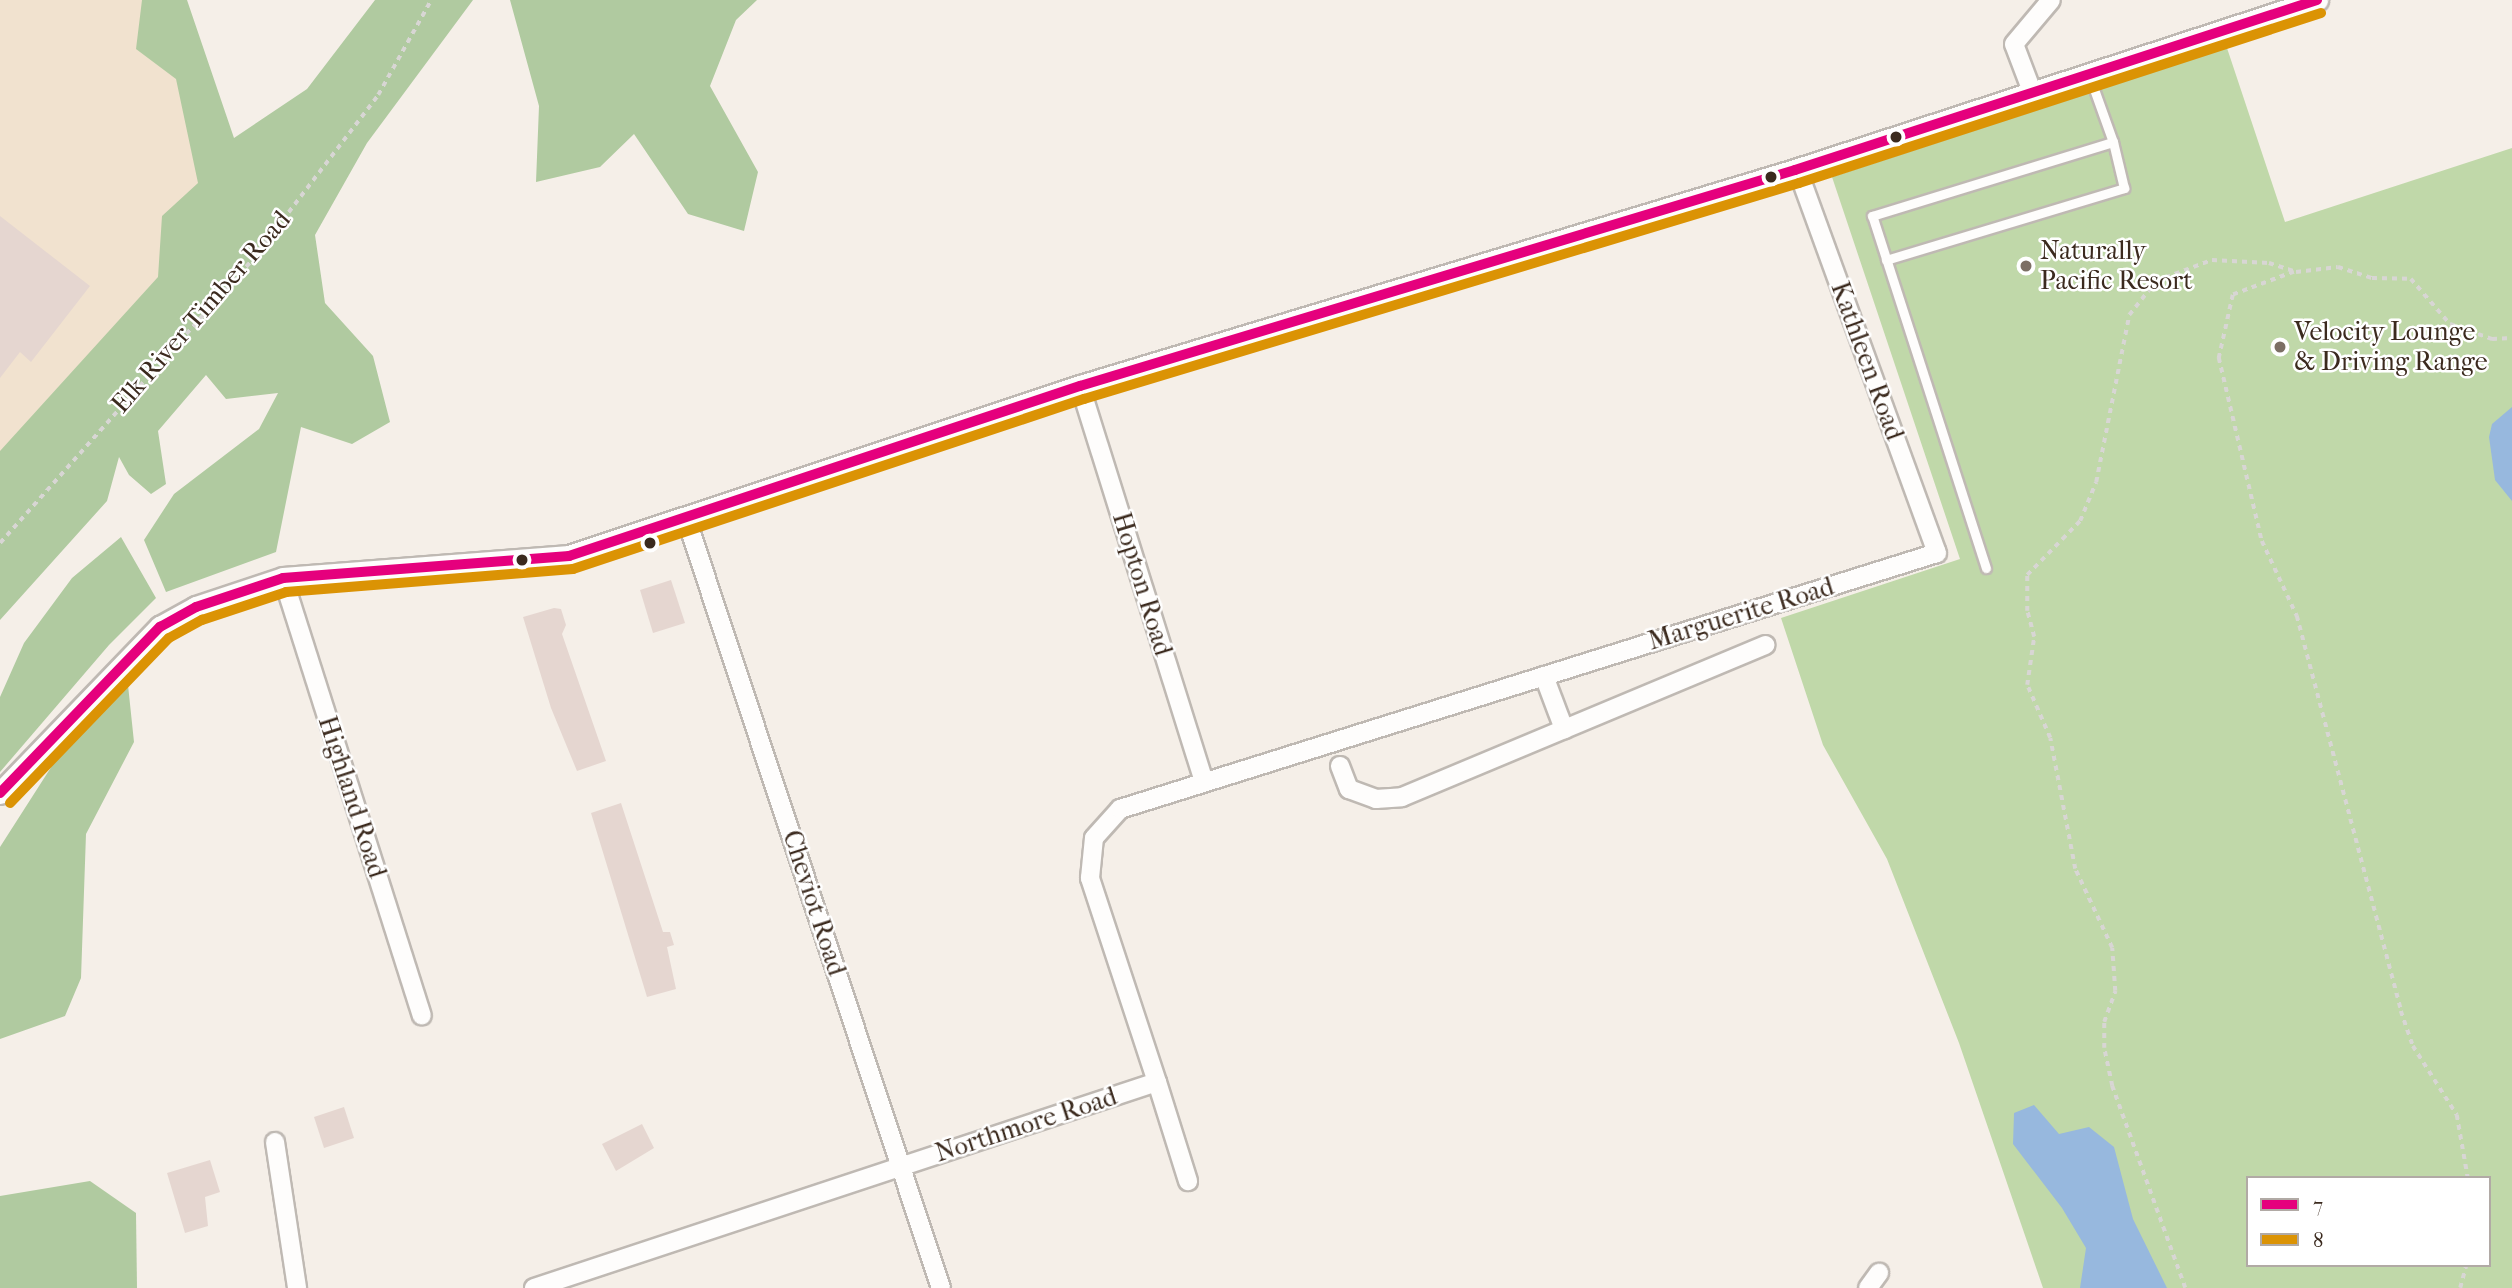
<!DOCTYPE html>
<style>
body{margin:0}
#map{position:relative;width:2512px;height:1288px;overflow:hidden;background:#f5efe8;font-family:"IM FELL French Canon",serif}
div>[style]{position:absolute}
.built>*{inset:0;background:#f1e2cf}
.green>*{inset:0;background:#c0d8a9}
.forest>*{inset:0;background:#b0caa0}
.water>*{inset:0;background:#97b8de}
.building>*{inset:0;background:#e5d6d0}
.path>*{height:3.5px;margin-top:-1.75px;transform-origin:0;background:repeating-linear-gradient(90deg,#d8d6d4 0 5px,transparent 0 10px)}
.roads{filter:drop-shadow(2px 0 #bfb9b3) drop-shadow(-2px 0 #bfb9b3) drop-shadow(0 2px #bfb9b3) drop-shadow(0 -2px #bfb9b3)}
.service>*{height:9px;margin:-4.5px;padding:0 4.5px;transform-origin:4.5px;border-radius:4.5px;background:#fefdfc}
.minor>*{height:18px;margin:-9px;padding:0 9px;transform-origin:9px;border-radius:9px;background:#fefdfc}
.tertiary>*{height:21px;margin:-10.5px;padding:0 10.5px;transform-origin:10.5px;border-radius:10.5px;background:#fefdfc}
.bus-1>*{height:10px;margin:-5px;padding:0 5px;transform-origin:5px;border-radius:5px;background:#e5007d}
.bus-2>*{height:10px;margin:-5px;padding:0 5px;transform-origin:5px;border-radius:5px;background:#db9304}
.dots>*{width:19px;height:19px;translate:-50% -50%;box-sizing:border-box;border:4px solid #fff;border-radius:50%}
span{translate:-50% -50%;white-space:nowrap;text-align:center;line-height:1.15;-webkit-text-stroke:5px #fff;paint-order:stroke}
.poi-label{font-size:26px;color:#3b2a1e}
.left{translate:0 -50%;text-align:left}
.street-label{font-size:26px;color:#3b2a1e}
.legend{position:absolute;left:2246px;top:1176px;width:245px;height:91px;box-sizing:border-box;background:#fff;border:2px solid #b1aaa5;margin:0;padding:9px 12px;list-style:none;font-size:21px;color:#3b2a1e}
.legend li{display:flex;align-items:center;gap:14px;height:35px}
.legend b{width:35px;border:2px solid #b1aaa5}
</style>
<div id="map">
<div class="built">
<div style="clip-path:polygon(0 0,174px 0,242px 213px,0 527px)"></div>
</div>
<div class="green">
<div style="clip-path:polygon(evenodd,2227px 48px,2285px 222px,2512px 148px,2512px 1288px,2043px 1288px,1959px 1043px,1887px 859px,1823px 745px,1781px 618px,1960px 559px,1832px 177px,2227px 48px,2248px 1178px,2489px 1178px,2489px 1265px,2248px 1265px,2248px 1178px)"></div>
</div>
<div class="forest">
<div style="clip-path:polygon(142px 0,187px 0,234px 138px,307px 89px,375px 0,473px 0,367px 143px,315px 235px,325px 303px,373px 356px,390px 422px,352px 444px,301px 427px,276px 552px,166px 592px,144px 540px,174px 494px,259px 429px,278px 393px,226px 399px,206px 375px,158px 431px,166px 484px,151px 494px,129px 475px,119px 457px,107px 501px,0 620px,0 451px,158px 277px,162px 216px,198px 183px,176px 79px,136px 49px)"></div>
<div style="clip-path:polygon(510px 0,757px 0,736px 20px,710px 86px,758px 172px,744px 231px,688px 214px,634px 134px,600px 167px,536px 182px,539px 106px)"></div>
<div style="clip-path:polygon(121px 537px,156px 598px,109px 645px,0 772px,0 697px,24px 643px,72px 578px)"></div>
<div style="clip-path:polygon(128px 685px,134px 742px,86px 834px,81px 978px,65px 1016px,0 1039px,0 847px,57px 758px)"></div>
<div style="clip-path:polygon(90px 1181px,136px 1213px,137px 1288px,0 1288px,0 1196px)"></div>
</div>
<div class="water">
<div style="clip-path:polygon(2512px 407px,2512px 501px,2495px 480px,2489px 437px,2492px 424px)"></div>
<div style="clip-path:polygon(2034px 1105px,2059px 1134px,2089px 1127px,2114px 1147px,2133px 1219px,2167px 1288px,2080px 1288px,2086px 1248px,2062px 1208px,2013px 1144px,2014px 1113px)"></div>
</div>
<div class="building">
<div style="clip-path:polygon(0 216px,90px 286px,31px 362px,20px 352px,0 378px)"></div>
<div style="clip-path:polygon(671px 580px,685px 623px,653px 633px,640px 590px)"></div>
<div style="clip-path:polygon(554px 608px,561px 609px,566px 625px,562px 634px,606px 761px,577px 771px,551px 708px,523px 617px)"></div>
<div style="clip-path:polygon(621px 803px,663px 932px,670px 932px,674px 945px,667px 947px,676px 989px,647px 997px,591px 813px)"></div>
<div style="clip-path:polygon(344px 1107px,354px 1138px,324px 1148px,314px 1117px)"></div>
<div style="clip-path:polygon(642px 1124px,654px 1148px,616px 1171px,602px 1144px)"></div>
<div style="clip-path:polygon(210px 1160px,220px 1192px,205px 1197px,208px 1226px,185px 1233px,167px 1173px)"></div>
</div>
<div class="path">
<div style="left:2294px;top:272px;width:65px;rotate:159.3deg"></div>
<div style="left:2233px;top:295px;width:65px;rotate:102.5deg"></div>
<div style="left:2219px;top:358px;width:188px;rotate:76.8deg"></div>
<div style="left:2262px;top:541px;width:83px;rotate:65deg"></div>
<div style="left:2297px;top:616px;width:408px;rotate:75.2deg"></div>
<div style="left:2401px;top:1011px;width:37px;rotate:71deg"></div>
<div style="left:2413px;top:1046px;width:82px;rotate:57.5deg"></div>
<div style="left:2457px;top:1115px;width:64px;rotate:80.1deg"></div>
<div style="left:0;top:543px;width:379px;rotate:-48.3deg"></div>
<div style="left:252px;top:260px;width:208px;rotate:-52.6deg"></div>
<div style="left:378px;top:95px;width:109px;rotate:-60.8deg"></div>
<div style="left:2185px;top:1288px;width:215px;rotate:-109.9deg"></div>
<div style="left:2112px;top:1086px;width:39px;rotate:-102deg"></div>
<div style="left:2104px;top:1048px;width:26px;rotate:-90deg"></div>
<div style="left:2104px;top:1022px;width:33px;rotate:-70deg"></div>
<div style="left:2115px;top:991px;width:43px;rotate:-94deg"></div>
<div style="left:2112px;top:948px;width:87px;rotate:-115.1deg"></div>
<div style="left:2075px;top:869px;width:133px;rotate:-100.8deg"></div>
<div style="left:2050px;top:738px;width:58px;rotate:-113.5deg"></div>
<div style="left:2027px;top:685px;width:49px;rotate:-81.7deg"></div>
<div style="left:2034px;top:637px;width:27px;rotate:-105deg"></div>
<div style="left:2027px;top:611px;width:36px;rotate:-90deg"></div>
<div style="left:2027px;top:575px;width:76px;rotate:-45.5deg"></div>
<div style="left:2080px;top:521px;width:42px;rotate:-67.7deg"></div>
<div style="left:2096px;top:482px;width:170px;rotate:-78.8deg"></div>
<div style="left:2129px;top:315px;width:43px;rotate:-51.5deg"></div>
<div style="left:2156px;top:281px;width:60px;rotate:-20.6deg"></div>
<div style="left:2212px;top:260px;width:57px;rotate:3deg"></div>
<div style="left:2269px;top:263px;width:28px;rotate:18deg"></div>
<div style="left:2296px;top:272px;width:42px;rotate:-6.8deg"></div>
<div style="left:2338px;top:267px;width:36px;rotate:18deg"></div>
<div style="left:2372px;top:278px;width:39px;rotate:1deg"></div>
<div style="left:2411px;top:279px;width:60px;rotate:49.1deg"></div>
<div style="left:2450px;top:324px;width:45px;rotate:19.7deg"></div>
<div style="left:2492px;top:339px;width:20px;rotate:-3deg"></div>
<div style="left:2460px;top:1288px;width:24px;rotate:-75deg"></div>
</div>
<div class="roads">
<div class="service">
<div style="left:1886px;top:260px;width:249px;rotate:-16.8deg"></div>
<div style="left:2124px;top:188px;width:47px;rotate:-103.4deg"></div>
<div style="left:1986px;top:568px;width:370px;rotate:-107.9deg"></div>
<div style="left:1872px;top:216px;width:252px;rotate:-17.1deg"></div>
<div style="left:2113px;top:142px;width:71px;rotate:-109.7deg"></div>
</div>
<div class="minor">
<div style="left:2033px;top:94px;width:53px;rotate:-110.8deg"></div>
<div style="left:2014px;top:44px;width:57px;rotate:-49.9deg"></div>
<div style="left:1080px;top:386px;width:414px;rotate:72.6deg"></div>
<div style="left:686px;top:518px;width:811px;rotate:71.68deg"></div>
<div style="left:283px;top:578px;width:459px;rotate:72.4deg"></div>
<div style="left:1544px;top:676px;width:57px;rotate:69.3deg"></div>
<div style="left:1340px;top:766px;width:25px;rotate:69deg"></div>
<div style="left:1349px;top:789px;width:29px;rotate:20deg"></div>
<div style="left:1376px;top:799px;width:26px;rotate:-4deg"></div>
<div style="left:1402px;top:797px;width:394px;rotate:-22.7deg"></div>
<div style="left:1157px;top:1082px;width:104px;rotate:72.6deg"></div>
<div style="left:275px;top:1142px;width:148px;rotate:81.4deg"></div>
<div style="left:534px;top:1288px;width:656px;rotate:-18.3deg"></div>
<div style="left:1157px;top:1082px;width:215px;rotate:-108.2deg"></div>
<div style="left:1090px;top:878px;width:40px;rotate:-84.3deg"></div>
<div style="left:1094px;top:838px;width:39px;rotate:-48deg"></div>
<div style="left:1120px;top:809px;width:856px;rotate:-17.4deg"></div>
<div style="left:1937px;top:553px;width:409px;rotate:-110deg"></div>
<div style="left:1868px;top:1288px;width:19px;rotate:-54deg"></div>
</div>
<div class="tertiary">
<div style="left:0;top:793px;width:231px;rotate:-46.1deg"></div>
<div style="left:160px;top:627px;width:41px;rotate:-29.1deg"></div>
<div style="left:196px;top:607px;width:92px;rotate:-18.4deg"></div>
<div style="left:283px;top:578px;width:287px;rotate:-4.4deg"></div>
<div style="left:569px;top:556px;width:539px;rotate:-18.4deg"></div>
<div style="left:1080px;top:386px;width:747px;rotate:-16.81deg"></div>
<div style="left:1795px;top:170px;width:549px;rotate:-18.04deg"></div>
</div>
</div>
<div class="bus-1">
<div style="left:0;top:793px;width:231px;rotate:-46.1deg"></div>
<div style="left:160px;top:627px;width:41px;rotate:-29.1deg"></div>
<div style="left:196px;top:607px;width:92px;rotate:-18.4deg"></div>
<div style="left:283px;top:578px;width:287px;rotate:-4.4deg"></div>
<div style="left:569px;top:556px;width:539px;rotate:-18.4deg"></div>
<div style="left:1080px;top:386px;width:747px;rotate:-16.81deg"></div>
<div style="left:1795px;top:170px;width:549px;rotate:-18.04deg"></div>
</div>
<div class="bus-2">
<div style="left:10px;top:803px;width:229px;rotate:-46.1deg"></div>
<div style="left:169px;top:638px;width:38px;rotate:-29deg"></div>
<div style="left:202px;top:620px;width:89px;rotate:-18.4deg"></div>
<div style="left:286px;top:592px;width:288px;rotate:-4.6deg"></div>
<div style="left:573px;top:569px;width:539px;rotate:-18.4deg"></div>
<div style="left:1084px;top:399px;width:747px;rotate:-16.81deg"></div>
<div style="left:1799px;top:183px;width:549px;rotate:-18.04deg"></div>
</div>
<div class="dots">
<div style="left:1896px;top:137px;background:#3b2a1e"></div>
<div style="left:1771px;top:177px;background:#3b2a1e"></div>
<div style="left:2026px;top:266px;background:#7c6f65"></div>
<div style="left:2280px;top:347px;background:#7c6f65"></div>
<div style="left:650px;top:543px;background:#3b2a1e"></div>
<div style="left:522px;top:560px;background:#3b2a1e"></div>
</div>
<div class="poi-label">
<span class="left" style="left:2040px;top:266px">Naturally<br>Pacific Resort</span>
<span class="left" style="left:2294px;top:347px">Velocity Lounge<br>&amp; Driving Range</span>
</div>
<div class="street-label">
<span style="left:201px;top:312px;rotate:-49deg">Elk River Timber Road</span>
<span style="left:1867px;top:361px;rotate:70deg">Kathleen Road</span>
<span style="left:1142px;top:584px;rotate:73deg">Hopton Road</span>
<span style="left:1741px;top:614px;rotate:-17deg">Marguerite Road</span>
<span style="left:352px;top:797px;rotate:72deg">Highland Road</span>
<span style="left:814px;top:903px;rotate:72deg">Cheviot Road</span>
<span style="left:1026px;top:1125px;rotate:-18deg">Northmore Road</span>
</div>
<ul class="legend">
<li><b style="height:9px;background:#e5007d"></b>7</li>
<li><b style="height:9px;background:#db9304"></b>8</li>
</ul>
</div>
